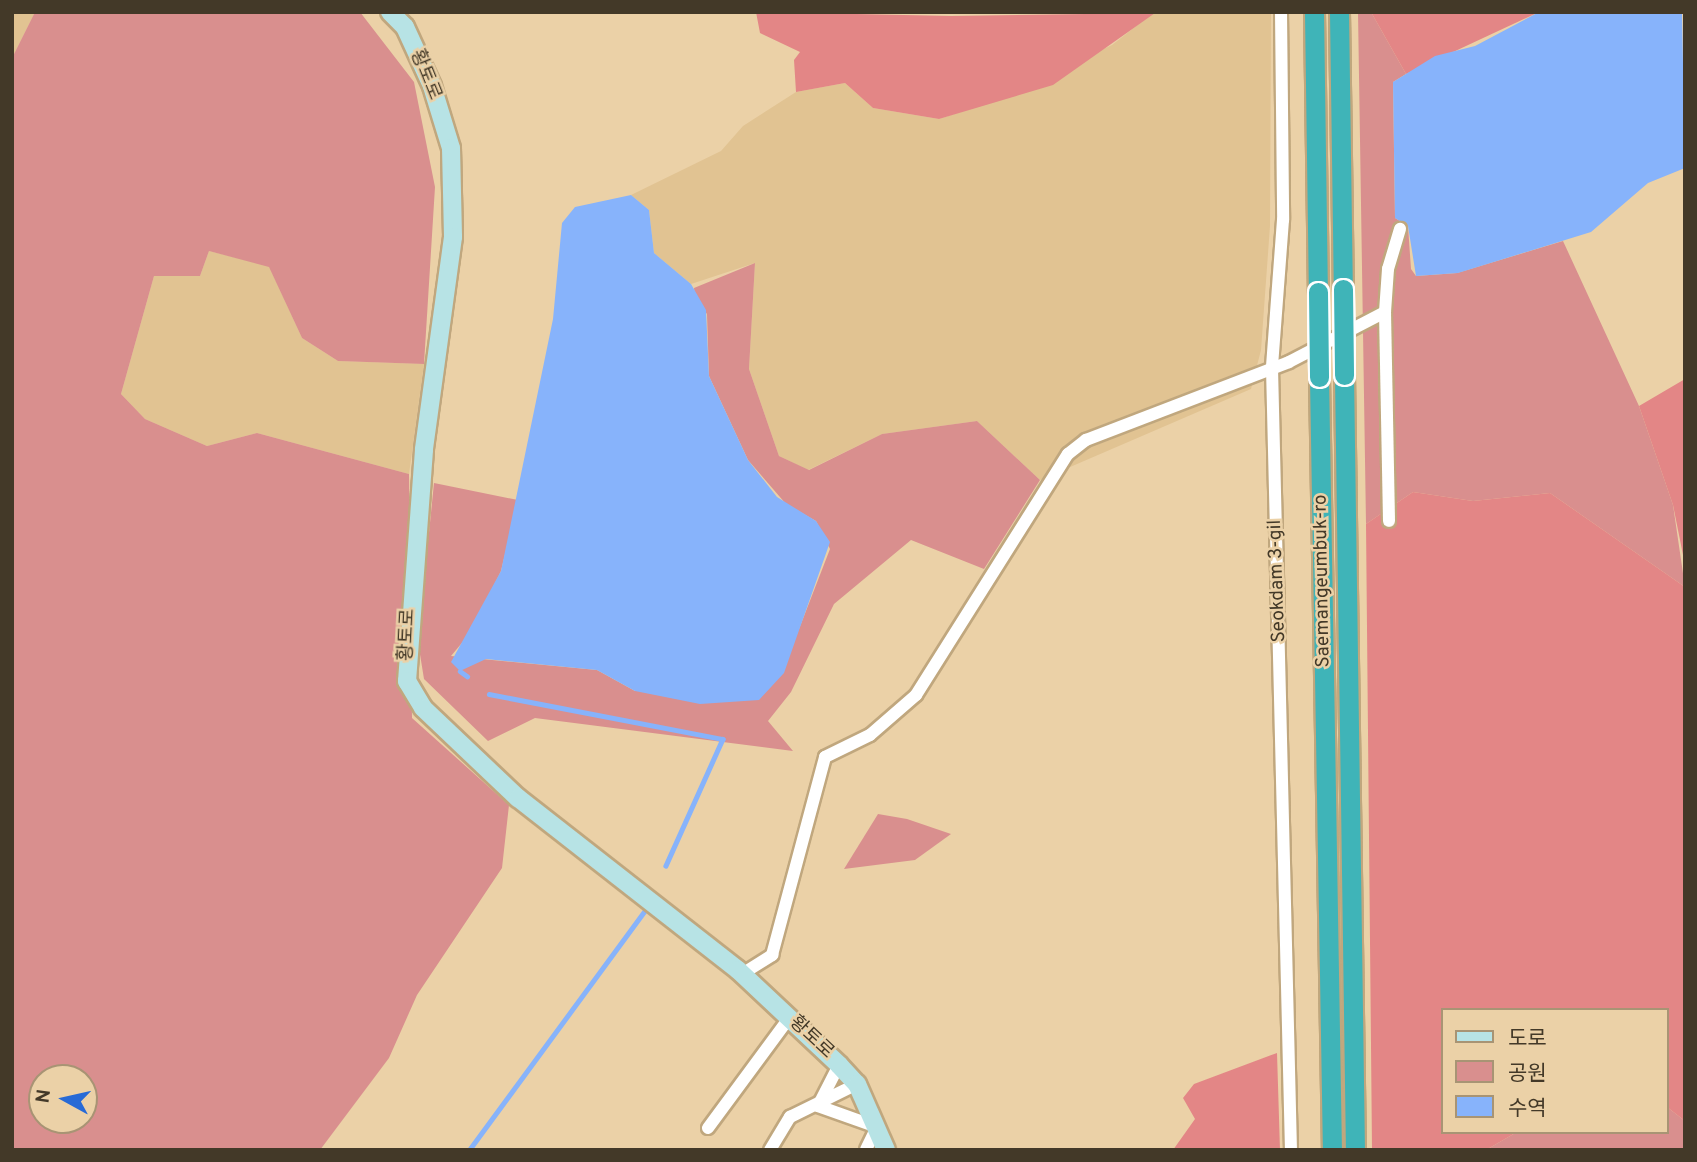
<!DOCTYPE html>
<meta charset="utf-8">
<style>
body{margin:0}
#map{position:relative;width:1697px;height:1162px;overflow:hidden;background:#ebd1a7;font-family:Overpass,"Noto Sans KR",sans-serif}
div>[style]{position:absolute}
.built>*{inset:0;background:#e1c392}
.green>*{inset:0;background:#d98f8e}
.forest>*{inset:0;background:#e38686}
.water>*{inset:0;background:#87b3fb}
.stream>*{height:4.5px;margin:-2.25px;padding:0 2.25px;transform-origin:2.25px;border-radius:2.25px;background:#87b3fb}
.roads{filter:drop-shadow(2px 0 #c0a77e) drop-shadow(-2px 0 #c0a77e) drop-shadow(0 2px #c0a77e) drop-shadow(0 -2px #c0a77e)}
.minor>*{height:12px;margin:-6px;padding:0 6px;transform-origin:6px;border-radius:6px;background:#fff}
.secondary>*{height:18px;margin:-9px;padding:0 9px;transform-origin:9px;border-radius:9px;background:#b7e3e5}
.trunk>*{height:19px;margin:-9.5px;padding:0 9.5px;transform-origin:9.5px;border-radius:9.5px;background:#3fb4b8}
.bridges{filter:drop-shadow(2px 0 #fff) drop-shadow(-2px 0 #fff) drop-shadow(0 2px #fff) drop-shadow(0 -2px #fff)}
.trunk-bridge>*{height:19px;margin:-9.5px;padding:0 9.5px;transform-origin:9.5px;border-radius:9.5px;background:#3fb4b8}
span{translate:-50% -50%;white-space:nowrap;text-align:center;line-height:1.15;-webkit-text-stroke:5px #ebd1a7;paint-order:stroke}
.street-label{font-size:19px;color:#433928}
.frame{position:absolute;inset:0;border:14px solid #433928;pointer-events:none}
.legend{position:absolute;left:1441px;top:1008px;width:228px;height:126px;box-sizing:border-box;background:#ebd1a7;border:2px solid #a89474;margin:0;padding:9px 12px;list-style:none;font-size:21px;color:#433928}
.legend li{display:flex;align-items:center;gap:14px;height:35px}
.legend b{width:35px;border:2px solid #a89474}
.north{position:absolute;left:28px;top:1064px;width:70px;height:70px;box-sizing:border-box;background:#ebd1a7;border:2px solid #a89474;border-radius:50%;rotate:278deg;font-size:19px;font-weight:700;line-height:28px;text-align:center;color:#433928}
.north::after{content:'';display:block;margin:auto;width:24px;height:32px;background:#276ad6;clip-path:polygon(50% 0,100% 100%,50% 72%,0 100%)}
</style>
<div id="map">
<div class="built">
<div style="clip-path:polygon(12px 12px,35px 12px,12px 58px)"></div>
<div style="clip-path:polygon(1154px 12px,1271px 12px,1270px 226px,1261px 350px,1251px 389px,1040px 480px,977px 421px,882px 434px,808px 470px,779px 456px,749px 369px,755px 263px,691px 284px,654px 253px,649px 210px,631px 195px,721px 151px,743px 126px,796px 92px,845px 83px,873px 108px,939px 119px,989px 103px,1112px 45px)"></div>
<div style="clip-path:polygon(209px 251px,269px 266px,302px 338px,338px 361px,424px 364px,409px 474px,257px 433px,207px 446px,145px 419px,121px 394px,154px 276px,200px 276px)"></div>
</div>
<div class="green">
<div style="clip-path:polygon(evenodd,35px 12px,360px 12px,414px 82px,435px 187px,424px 364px,338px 361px,302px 338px,269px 267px,209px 251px,200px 276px,154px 276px,121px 394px,145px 419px,207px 446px,257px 433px,409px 474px,412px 718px,509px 805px,502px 868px,417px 995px,389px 1058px,320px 1150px,12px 1150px,12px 58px,35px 12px,42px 1078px,84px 1078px,84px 1120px,42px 1120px,42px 1078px)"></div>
<div style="clip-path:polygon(1358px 12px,1371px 12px,1406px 74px,1393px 82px,1395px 218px,1408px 226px,1411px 269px,1416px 276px,1457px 273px,1563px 241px,1639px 406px,1673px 505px,1685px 587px,1550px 493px,1473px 501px,1413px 492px,1366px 524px)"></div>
<div style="clip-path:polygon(755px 263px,749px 369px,779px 456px,809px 470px,882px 434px,977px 421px,1040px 480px,984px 569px,911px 540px,834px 604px,791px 692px,768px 721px,793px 751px,535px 718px,488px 741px,424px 679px,418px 642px,434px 483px,518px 500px,501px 571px,471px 632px,451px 656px,597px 670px,635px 691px,799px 629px,830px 549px,816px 521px,786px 504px,748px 460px,709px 376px,707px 314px,695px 299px,694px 288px)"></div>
<div style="clip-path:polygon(878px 814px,907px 819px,951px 834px,915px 860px,844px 869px)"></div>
<div style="clip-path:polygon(1667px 1107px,1685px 1121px,1685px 1150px,1486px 1150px,1517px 1132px,1667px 1132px)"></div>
</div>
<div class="forest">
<div style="clip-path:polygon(756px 12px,951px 16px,1155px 13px,1053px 85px,939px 119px,873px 108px,845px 83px,796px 92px,794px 60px,800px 52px,760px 33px)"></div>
<div style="clip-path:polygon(1371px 12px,1539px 12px,1406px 74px)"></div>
<div style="clip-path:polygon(1685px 379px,1685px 565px,1673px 505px,1639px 406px)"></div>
<div style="clip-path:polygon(1413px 492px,1473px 501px,1550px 493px,1685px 587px,1685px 1121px,1667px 1107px,1667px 1010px,1443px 1010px,1443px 1132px,1517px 1132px,1486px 1150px,1372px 1150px,1366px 524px)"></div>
<div style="clip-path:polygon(1277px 1053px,1280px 1150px,1173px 1150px,1195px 1119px,1183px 1098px,1194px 1084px)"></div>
</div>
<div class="water">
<div style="clip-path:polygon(1539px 12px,1682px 12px,1685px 168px,1648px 183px,1591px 232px,1458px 273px,1416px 276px,1408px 226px,1395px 218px,1393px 82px,1435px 56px,1475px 46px)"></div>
<div style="clip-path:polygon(631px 195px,649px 210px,654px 253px,691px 284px,706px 310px,709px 376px,748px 460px,777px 497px,816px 521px,830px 542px,784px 673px,759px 700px,700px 704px,635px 691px,597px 670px,486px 659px,460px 671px,451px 662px,501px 571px,553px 319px,562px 223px,575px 207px)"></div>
</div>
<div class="stream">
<div style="left:460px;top:671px;width:9px;rotate:36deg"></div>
<div style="left:489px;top:694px;width:238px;rotate:10.9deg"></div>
<div style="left:723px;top:739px;width:139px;rotate:114.2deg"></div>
<div style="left:469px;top:1150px;width:298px;rotate:-53.7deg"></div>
</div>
<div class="roads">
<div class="minor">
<div style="left:1281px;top:12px;width:208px;rotate:89.4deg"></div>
<div style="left:1283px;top:220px;width:148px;rotate:94.3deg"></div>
<div style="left:1272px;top:368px;width:782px;rotate:88.61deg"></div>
<div style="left:1385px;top:312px;width:43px;rotate:-86deg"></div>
<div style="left:1388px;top:269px;width:42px;rotate:-73.3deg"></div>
<div style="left:742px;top:974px;width:36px;rotate:-32deg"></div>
<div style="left:772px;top:955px;width:205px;rotate:-75deg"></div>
<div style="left:825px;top:757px;width:50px;rotate:-26.1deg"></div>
<div style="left:870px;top:735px;width:61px;rotate:-41deg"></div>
<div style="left:916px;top:695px;width:285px;rotate:-57.8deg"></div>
<div style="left:1068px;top:454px;width:23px;rotate:-38deg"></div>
<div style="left:1086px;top:440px;width:217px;rotate:-21deg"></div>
<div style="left:1289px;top:362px;width:108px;rotate:-27.5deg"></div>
<div style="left:1385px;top:312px;width:209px;rotate:88.9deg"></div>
<div style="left:839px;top:1065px;width:46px;rotate:117.1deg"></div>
<div style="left:818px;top:1106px;width:63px;rotate:19.6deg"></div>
<div style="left:877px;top:1127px;width:25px;rotate:116deg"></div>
<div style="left:708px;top:1128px;width:137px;rotate:-53.6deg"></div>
<div style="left:770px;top:1150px;width:39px;rotate:-59deg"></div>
<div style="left:790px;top:1117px;width:75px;rotate:-26.2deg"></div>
</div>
<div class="secondary">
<div style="left:390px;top:12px;width:21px;rotate:45deg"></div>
<div style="left:405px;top:27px;width:65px;rotate:65.4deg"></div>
<div style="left:432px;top:86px;width:65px;rotate:73deg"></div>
<div style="left:451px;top:148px;width:89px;rotate:88.7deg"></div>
<div style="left:453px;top:237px;width:215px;rotate:97.8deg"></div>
<div style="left:424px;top:450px;width:232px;rotate:94.2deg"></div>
<div style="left:407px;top:681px;width:31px;rotate:59deg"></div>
<div style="left:423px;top:708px;width:131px;rotate:43.5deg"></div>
<div style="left:518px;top:798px;width:279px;rotate:38deg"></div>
<div style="left:738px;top:970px;width:139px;rotate:43.2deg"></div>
<div style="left:839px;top:1065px;width:26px;rotate:47deg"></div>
<div style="left:857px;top:1084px;width:72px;rotate:66.3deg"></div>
</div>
<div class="trunk">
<div style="left:1314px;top:12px;width:280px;rotate:89.2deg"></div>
<div style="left:1339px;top:12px;width:277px;rotate:89.2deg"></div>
<div style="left:1344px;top:375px;width:775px;rotate:89.19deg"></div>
<div style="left:1319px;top:377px;width:773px;rotate:89.04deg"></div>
</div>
</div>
<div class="bridges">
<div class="trunk-bridge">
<div style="left:1343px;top:289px;width:86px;rotate:89.3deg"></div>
<div style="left:1318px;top:292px;width:85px;rotate:89.3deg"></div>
</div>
</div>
<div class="street-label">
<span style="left:425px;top:75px;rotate:68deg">황토로</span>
<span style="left:1278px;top:581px;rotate:-92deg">Seokdam 3-gil</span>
<span style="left:1323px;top:581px;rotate:-91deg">Saemangeumbuk-ro</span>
<span style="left:408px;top:635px;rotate:-87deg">황토로</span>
<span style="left:811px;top:1038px;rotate:43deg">황토로</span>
</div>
<div class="frame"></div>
<ul class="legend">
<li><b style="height:9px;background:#b7e3e5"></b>도로</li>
<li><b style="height:19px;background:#d98f8e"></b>공원</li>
<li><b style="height:19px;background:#87b3fb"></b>수역</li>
</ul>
<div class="north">N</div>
</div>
